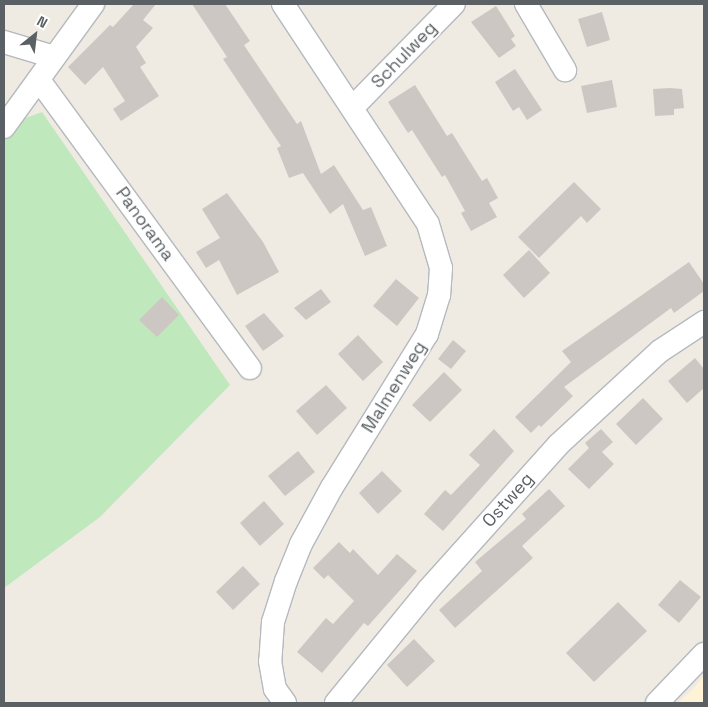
<!DOCTYPE html>
<style>
body{margin:0}
#map{position:relative;width:708px;height:707px;overflow:hidden;background:#efebe3;font-family:"Space Grotesk",sans-serif}
div>[style]{position:absolute}
.commercial>*{inset:0;background:#fff3d7}
.green>*{inset:0;background:#c0e8bd}
.building>*{inset:0;background:#ccc7c2}
.roads{filter:drop-shadow(1px 0 #b5b9be) drop-shadow(-1px 0 #b5b9be) drop-shadow(0 1px #b5b9be) drop-shadow(0 -1px #b5b9be)}
.minor>*{height:22px;margin:-11px;padding:0 11px;transform-origin:11px;border-radius:11px;background:#fff}
span{translate:-50% -50%;white-space:nowrap;text-align:center;line-height:1.15;-webkit-text-stroke:4px #fff;paint-order:stroke}
.street-label{font-size:18px;color:#5b6064}
.frame{position:absolute;inset:0;border:5px solid #5b6064;pointer-events:none}
.north{position:absolute;left:10px;top:10px;width:50px;height:50px;-webkit-text-stroke:4px #fff;paint-order:stroke;rotate:29deg;font-size:14px;font-weight:700;line-height:20px;text-align:center;color:#5b6064}
.north::after{content:'';display:block;margin:auto;width:18px;height:22px;background:#5b6064;clip-path:polygon(50% 0,100% 100%,50% 72%,0 100%)}
</style>
<div id="map">
<div class="commercial">
<div style="clip-path:polygon(704px 676px,704px 703px,678px 703px,694px 688px)"></div>
</div>
<div class="green">
<div style="clip-path:polygon(42px 112px,230px 385px,100px 517px,4px 588px,4px 126px)"></div>
</div>
<div class="building">
<div style="clip-path:polygon(134px 4px,156px 4px,143px 20px,153px 28px,136px 47px,146px 63px,140px 67px,159px 96px,121px 121px,113px 109px,125px 101px,103px 67px,85px 85px,68px 67px,110px 25px,113px 27px)"></div>
<div style="clip-path:polygon(192px 4px,225px 4px,250px 41px,244px 45px,297px 124px,301px 121px,321px 174px,334px 165px,363px 210px,371px 207px,387px 246px,365px 256px,343px 204px,330px 214px,303px 173px,289px 178px,277px 148px,281px 146px,223px 59px,227px 57px)"></div>
<div style="clip-path:polygon(496px 6px,515px 36px,511px 39px,516px 46px,499px 58px,471px 22px)"></div>
<div style="clip-path:polygon(602px 12px,610px 40px,587px 47px,578px 19px)"></div>
<div style="clip-path:polygon(515px 69px,542px 110px,527px 120px,519px 107px,513px 111px,495px 82px)"></div>
<div style="clip-path:polygon(612px 80px,617px 107px,587px 113px,581px 86px)"></div>
<div style="clip-path:polygon(415px 85px,447px 136px,452px 133px,482px 181px,487px 178px,498px 198px,489px 203px,497px 217px,471px 231px,461px 213px,465px 211px,445px 175px,442px 177px,412px 130px,408px 133px,388px 102px)"></div>
<div style="clip-path:polygon(670px 88px,682px 89px,684px 108px,674px 109px,674px 115px,655px 116px,653px 89px)"></div>
<div style="clip-path:polygon(574px 182px,601px 209px,587px 223px,581px 216px,539px 258px,518px 237px)"></div>
<div style="clip-path:polygon(227px 193px,263px 242px,279px 272px,237px 295px,219px 260px,206px 268px,196px 252px,220px 238px,202px 209px)"></div>
<div style="clip-path:polygon(529px 250px,550px 273px,524px 298px,503px 275px)"></div>
<div style="clip-path:polygon(689px 262px,704px 284px,704px 291px,674px 313px,671px 308px,564px 387px,573px 396px,541px 427px,539px 425px,531px 433px,515px 417px,571px 362px,562px 351px)"></div>
<div style="clip-path:polygon(396px 279px,419px 298px,397px 326px,373px 306px)"></div>
<div style="clip-path:polygon(321px 289px,331px 302px,306px 320px,294px 308px)"></div>
<div style="clip-path:polygon(162px 297px,179px 315px,157px 337px,139px 320px)"></div>
<div style="clip-path:polygon(264px 313px,284px 336px,263px 351px,245px 326px)"></div>
<div style="clip-path:polygon(358px 335px,383px 362px,363px 381px,338px 354px)"></div>
<div style="clip-path:polygon(453px 340px,466px 351px,451px 369px,438px 359px)"></div>
<div style="clip-path:polygon(695px 358px,704px 369px,704px 388px,687px 403px,668px 381px)"></div>
<div style="clip-path:polygon(444px 372px,462px 390px,430px 422px,412px 405px)"></div>
<div style="clip-path:polygon(326px 385px,347px 408px,317px 435px,296px 411px)"></div>
<div style="clip-path:polygon(643px 398px,663px 419px,636px 445px,616px 424px)"></div>
<div style="clip-path:polygon(494px 429px,514px 451px,443px 531px,424px 514px,445px 490px,451px 495px,480px 465px,469px 455px)"></div>
<div style="clip-path:polygon(601px 429px,613px 442px,602px 452px,614px 464px,589px 489px,568px 469px,589px 448px,585px 443px)"></div>
<div style="clip-path:polygon(298px 451px,315px 472px,285px 496px,268px 476px)"></div>
<div style="clip-path:polygon(382px 471px,402px 491px,378px 514px,359px 493px)"></div>
<div style="clip-path:polygon(549px 489px,565px 506px,522px 546px,533px 558px,455px 628px,439px 610px,482px 571px,475px 562px,526px 519px,522px 514px)"></div>
<div style="clip-path:polygon(264px 501px,284px 524px,260px 546px,240px 523px)"></div>
<div style="clip-path:polygon(339px 542px,350px 553px,353px 549px,378px 575px,397px 554px,417px 571px,368px 626px,364px 623px,322px 673px,297px 652px,326px 618px,333px 624px,354px 601px,328px 575px,324px 579px,313px 568px)"></div>
<div style="clip-path:polygon(243px 566px,260px 584px,233px 610px,216px 592px)"></div>
<div style="clip-path:polygon(680px 580px,701px 597px,679px 623px,658px 605px)"></div>
<div style="clip-path:polygon(618px 602px,647px 631px,594px 682px,566px 653px)"></div>
<div style="clip-path:polygon(414px 639px,435px 661px,407px 687px,387px 665px)"></div>
</div>
<div class="roads">
<div class="minor">
<div style="left:283px;top:4px;width:263px;rotate:56.6deg"></div>
<div style="left:428px;top:224px;width:46px;rotate:73.5deg"></div>
<div style="left:441px;top:268px;width:27px;rotate:94deg"></div>
<div style="left:439px;top:295px;width:41px;rotate:107.1deg"></div>
<div style="left:427px;top:334px;width:180px;rotate:121.8deg"></div>
<div style="left:332px;top:487px;width:65px;rotate:118.5deg"></div>
<div style="left:301px;top:544px;width:40px;rotate:112deg"></div>
<div style="left:286px;top:581px;width:43px;rotate:107.6deg"></div>
<div style="left:273px;top:622px;width:39px;rotate:94deg"></div>
<div style="left:270px;top:661px;width:28px;rotate:80deg"></div>
<div style="left:275px;top:689px;width:17px;rotate:54deg"></div>
<div style="left:526px;top:4px;width:77px;rotate:59.4deg"></div>
<div style="left:4px;top:42px;width:52px;rotate:16.7deg"></div>
<div style="left:39px;top:80px;width:357px;rotate:53.8deg"></div>
<div style="left:353px;top:107px;width:144px;rotate:-45.6deg"></div>
<div style="left:4px;top:127px;width:152px;rotate:-54.1deg"></div>
<div style="left:336px;top:703px;width:147px;rotate:-50.8deg"></div>
<div style="left:429px;top:589px;width:193px;rotate:-48.1deg"></div>
<div style="left:558px;top:445px;width:139px;rotate:-42.7deg"></div>
<div style="left:660px;top:351px;width:53px;rotate:-33.4deg"></div>
<div style="left:657px;top:703px;width:68px;rotate:-46.2deg"></div>
</div>
</div>
<div class="street-label">
<span style="left:404px;top:55px;rotate:-46deg">Schulweg</span>
<span style="left:145px;top:224px;rotate:54deg">Panorama</span>
<span style="left:394px;top:387px;rotate:-58deg">Malmenweg</span>
<span style="left:508px;top:500px;rotate:-48deg">Ostweg</span>
</div>
<div class="frame"></div>
<div class="north">N</div>
</div>
